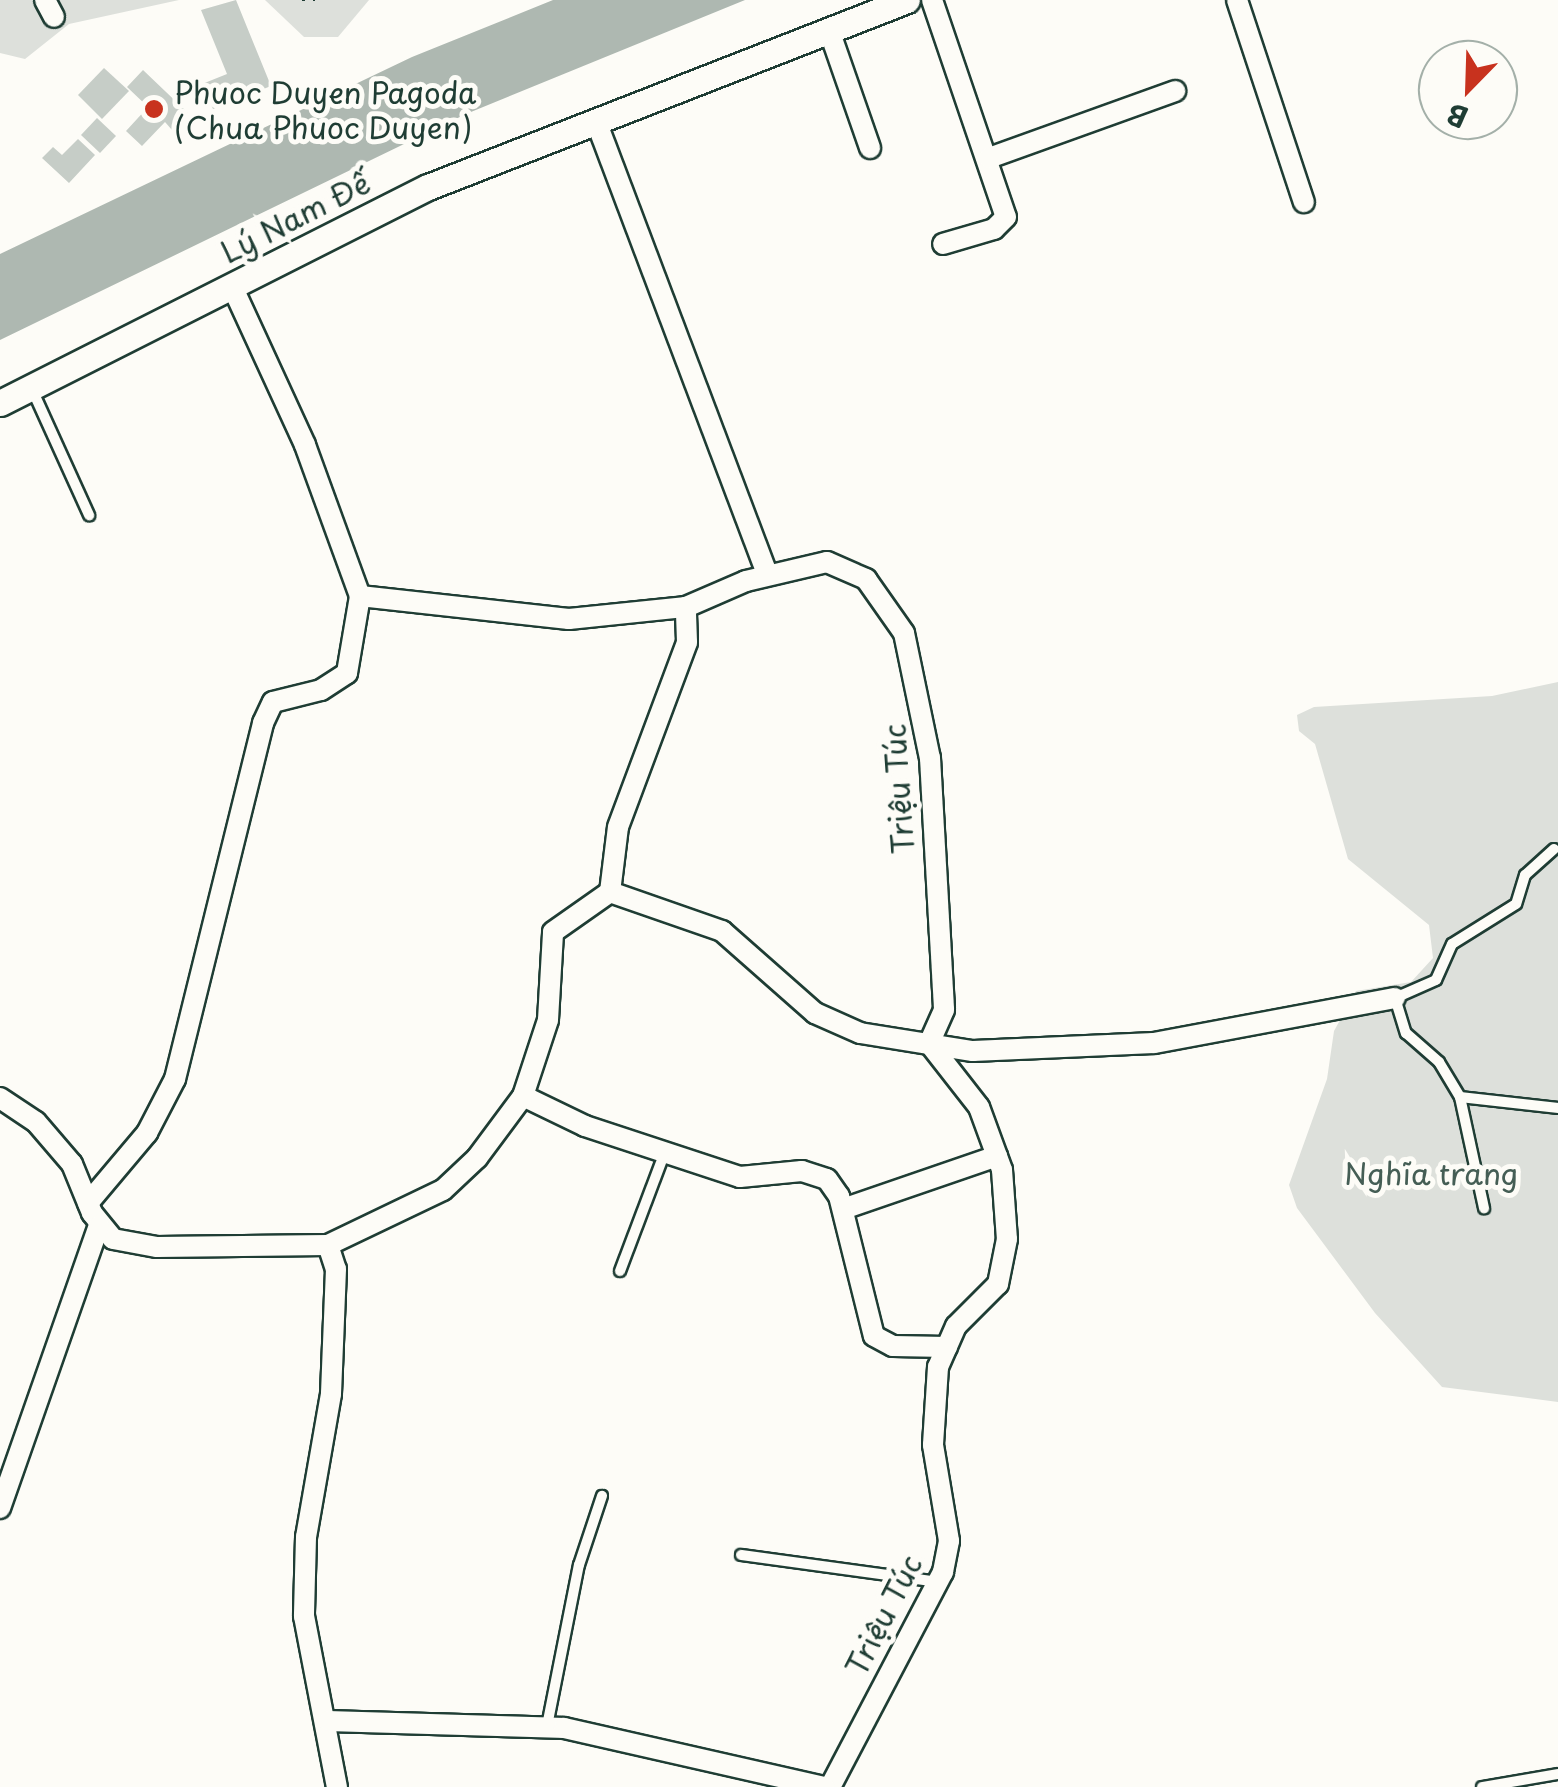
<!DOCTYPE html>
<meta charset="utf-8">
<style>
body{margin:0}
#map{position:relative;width:1558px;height:1787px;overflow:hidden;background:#fdfcf7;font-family:"Playpen Sans",sans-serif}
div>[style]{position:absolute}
.green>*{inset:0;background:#dde0db}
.water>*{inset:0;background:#aeb8b1}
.building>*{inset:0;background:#c6cdc7}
.path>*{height:2.5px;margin-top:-1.25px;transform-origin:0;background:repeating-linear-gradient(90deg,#1f3d34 0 2.5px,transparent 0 10.5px)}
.roads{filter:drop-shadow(2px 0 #1f3d34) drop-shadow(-2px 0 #1f3d34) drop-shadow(0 2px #1f3d34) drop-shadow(0 -2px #1f3d34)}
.service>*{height:10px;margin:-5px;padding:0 5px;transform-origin:5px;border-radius:5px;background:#fdfcf7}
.minor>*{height:20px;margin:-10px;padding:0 10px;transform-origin:10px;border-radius:10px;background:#fdfcf7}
.tertiary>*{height:25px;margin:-12.5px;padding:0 12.5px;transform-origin:12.5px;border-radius:12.5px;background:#fdfcf7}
.dots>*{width:28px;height:28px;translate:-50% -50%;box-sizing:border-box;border:5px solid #fdfcf7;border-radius:50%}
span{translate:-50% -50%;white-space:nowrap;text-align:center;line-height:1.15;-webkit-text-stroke:10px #fdfcf7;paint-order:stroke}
.poi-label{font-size:30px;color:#1f3d34}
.left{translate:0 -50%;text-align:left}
.street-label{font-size:30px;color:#1f3d34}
.park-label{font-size:30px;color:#455e55}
.north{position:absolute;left:1418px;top:40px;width:100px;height:100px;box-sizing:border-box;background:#fdfcf7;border:2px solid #a4b0a9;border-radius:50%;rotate:203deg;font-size:28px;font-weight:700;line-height:40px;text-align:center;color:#1f3d34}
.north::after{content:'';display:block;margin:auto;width:35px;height:45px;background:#c8321e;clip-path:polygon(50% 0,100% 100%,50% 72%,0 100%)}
</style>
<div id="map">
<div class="green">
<div style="clip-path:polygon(0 0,179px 0,69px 24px,25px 59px,0 53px)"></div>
<div style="clip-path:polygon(265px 0,369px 0,338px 37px,304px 37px)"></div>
<div style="clip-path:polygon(1558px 682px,1558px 1402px,1442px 1387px,1375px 1313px,1297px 1208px,1289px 1185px,1327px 1079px,1334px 1031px,1356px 991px,1411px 982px,1433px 958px,1429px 925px,1348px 859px,1315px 744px,1299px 731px,1297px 715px,1314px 707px,1492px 696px)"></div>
</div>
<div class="water">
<div style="clip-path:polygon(553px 0,745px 0,466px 114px,0 340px,0 254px,412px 57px)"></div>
</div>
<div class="building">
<div style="clip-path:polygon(236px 0,271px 86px,213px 109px,202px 84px,227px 74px,201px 10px)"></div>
<div style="clip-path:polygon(104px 68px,129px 91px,102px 119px,78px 95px)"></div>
<div style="clip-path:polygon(143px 70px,188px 113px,172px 130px,165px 122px,142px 146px,126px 131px,148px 107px,127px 87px)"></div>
<div style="clip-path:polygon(97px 118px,116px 136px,100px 153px,81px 135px)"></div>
<div style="clip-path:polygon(78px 139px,95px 155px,69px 183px,42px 158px,53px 147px,62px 155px)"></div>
</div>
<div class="path">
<div style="left:302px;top:0;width:18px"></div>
</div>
<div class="roads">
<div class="service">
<div style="left:31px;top:387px;width:141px;rotate:65.6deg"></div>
<div style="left:1554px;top:849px;width:39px;rotate:138deg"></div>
<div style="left:1525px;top:875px;width:30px;rotate:107deg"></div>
<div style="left:1516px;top:904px;width:75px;rotate:148deg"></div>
<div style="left:1452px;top:944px;width:39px;rotate:114deg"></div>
<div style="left:1436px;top:980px;width:45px;rotate:156.3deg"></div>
<div style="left:1395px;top:998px;width:37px;rotate:73deg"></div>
<div style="left:1406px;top:1033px;width:44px;rotate:41.3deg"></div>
<div style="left:1439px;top:1062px;width:41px;rotate:59deg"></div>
<div style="left:1460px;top:1097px;width:99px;rotate:6.4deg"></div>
<div style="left:1460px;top:1097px;width:114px;rotate:77.8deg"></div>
<div style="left:620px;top:1271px;width:127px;rotate:-69.3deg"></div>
<div style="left:741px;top:1555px;width:198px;rotate:7.8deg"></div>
<div style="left:547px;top:1726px;width:164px;rotate:-78.8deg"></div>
<div style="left:579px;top:1565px;width:73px;rotate:-71.6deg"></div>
<div style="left:1482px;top:1787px;width:77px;rotate:-9.7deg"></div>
</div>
<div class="minor">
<div style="left:45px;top:0;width:19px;rotate:62deg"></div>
<div style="left:932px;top:0;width:229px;rotate:71.2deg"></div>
<div style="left:1006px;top:217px;width:17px;rotate:135deg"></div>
<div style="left:994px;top:229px;width:53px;rotate:163.6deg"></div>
<div style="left:1237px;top:0;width:213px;rotate:71.7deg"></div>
<div style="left:829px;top:30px;width:125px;rotate:70.8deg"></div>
<div style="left:596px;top:121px;width:484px;rotate:69.3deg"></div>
<div style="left:989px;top:158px;width:198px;rotate:-19.8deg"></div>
<div style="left:232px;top:286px;width:175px;rotate:65.3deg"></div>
<div style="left:305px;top:445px;width:161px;rotate:70deg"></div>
<div style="left:360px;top:596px;width:210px;rotate:6.3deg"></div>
<div style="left:569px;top:619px;width:118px;rotate:-5.9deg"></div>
<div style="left:686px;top:607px;width:65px;rotate:-23.4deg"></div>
<div style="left:746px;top:581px;width:83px;rotate:-13.2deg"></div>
<div style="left:827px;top:562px;width:43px;rotate:23.6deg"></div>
<div style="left:866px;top:579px;width:66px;rotate:54.9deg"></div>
<div style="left:904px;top:633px;width:128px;rotate:78.3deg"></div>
<div style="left:930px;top:758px;width:252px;rotate:86.8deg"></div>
<div style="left:944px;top:1010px;width:36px;rotate:114deg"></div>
<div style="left:929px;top:1043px;width:81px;rotate:52deg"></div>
<div style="left:979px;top:1107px;width:67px;rotate:69.9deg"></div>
<div style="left:1002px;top:1170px;width:69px;rotate:85.9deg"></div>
<div style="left:1007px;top:1239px;width:46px;rotate:101.3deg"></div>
<div style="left:998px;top:1284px;width:59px;rotate:135deg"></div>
<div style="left:956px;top:1326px;width:45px;rotate:113.7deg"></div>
<div style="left:938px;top:1367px;width:78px;rotate:93.7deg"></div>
<div style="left:933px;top:1445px;width:97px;rotate:80.5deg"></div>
<div style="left:949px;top:1541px;width:32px;rotate:101deg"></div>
<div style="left:943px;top:1572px;width:243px;rotate:117.7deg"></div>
<div style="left:610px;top:892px;width:65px;rotate:-83deg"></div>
<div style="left:618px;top:827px;width:197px;rotate:-69.5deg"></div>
<div style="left:687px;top:642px;width:35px;rotate:-92deg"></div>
<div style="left:523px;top:1096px;width:69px;rotate:25.8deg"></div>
<div style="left:585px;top:1126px;width:163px;rotate:18.2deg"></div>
<div style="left:740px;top:1177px;width:62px;rotate:-5.5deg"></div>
<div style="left:802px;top:1171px;width:26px;rotate:18deg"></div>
<div style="left:827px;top:1179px;width:21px;rotate:55deg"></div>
<div style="left:839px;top:1196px;width:144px;rotate:76deg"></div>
<div style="left:874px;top:1336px;width:21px;rotate:28deg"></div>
<div style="left:893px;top:1346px;width:54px;rotate:1.1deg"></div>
<div style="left:0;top:1098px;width:43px;rotate:33.7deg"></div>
<div style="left:36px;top:1122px;width:55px;rotate:49.4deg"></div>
<div style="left:72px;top:1164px;width:53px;rotate:67.8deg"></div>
<div style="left:92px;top:1213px;width:33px;rotate:51deg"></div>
<div style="left:113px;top:1239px;width:45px;rotate:10.3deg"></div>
<div style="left:157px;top:1247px;width:171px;rotate:-0.7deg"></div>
<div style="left:328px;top:1245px;width:25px;rotate:72deg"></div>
<div style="left:336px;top:1269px;width:125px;rotate:92.3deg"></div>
<div style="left:331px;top:1394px;width:145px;rotate:99.9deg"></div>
<div style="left:306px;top:1537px;width:79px;rotate:91.5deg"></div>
<div style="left:304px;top:1616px;width:174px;rotate:79.1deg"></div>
<div style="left:88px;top:1203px;width:92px;rotate:-49.9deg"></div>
<div style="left:147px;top:1133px;width:61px;rotate:-62.6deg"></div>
<div style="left:175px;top:1079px;width:367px;rotate:-76.1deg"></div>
<div style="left:263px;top:723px;width:23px;rotate:-65deg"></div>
<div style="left:273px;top:702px;width:49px;rotate:-14deg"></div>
<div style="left:321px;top:690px;width:31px;rotate:-33deg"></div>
<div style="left:347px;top:673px;width:78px;rotate:-80.4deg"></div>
<div style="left:843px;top:1209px;width:163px;rotate:-19deg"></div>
<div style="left:328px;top:1245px;width:127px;rotate:-25.6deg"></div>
<div style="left:443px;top:1190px;width:47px;rotate:-43.3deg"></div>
<div style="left:477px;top:1158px;width:77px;rotate:-53.4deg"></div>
<div style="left:523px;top:1096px;width:80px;rotate:-71.8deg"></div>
<div style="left:548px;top:1020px;width:88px;rotate:-86.7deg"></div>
<div style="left:553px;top:932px;width:70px;rotate:-35.1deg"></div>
<div style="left:610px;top:892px;width:119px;rotate:19.2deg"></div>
<div style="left:722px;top:931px;width:124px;rotate:41.4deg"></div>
<div style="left:815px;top:1013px;width:49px;rotate:24deg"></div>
<div style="left:860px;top:1033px;width:114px;rotate:9.1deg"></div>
<div style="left:973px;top:1051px;width:181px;rotate:-2.5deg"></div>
<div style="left:1154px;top:1043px;width:245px;rotate:-10.6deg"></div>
<div style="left:0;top:1508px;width:299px;rotate:-70.7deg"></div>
<div style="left:329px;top:1721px;width:235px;rotate:1.7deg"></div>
<div style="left:564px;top:1728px;width:267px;rotate:12.8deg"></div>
</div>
<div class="tertiary">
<div style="left:0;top:403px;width:479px;rotate:-26.8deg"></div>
<div style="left:428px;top:187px;width:514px;rotate:-21.33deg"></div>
</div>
</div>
<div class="dots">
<div style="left:154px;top:109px;background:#c8321e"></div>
</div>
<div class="poi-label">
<span class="left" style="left:174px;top:109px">Phuoc Duyen Pagoda<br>(Chua Phuoc Duyen)</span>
</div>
<div class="street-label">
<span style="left:295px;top:217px;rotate:-27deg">Lý Nam Đế</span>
<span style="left:898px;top:789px;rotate:-94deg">Triệu Túc</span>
<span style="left:883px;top:1615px;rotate:-63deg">Triệu Túc</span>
</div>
<div class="park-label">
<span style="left:1431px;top:1173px">Nghĩa trang</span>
</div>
<div class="north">B</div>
</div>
